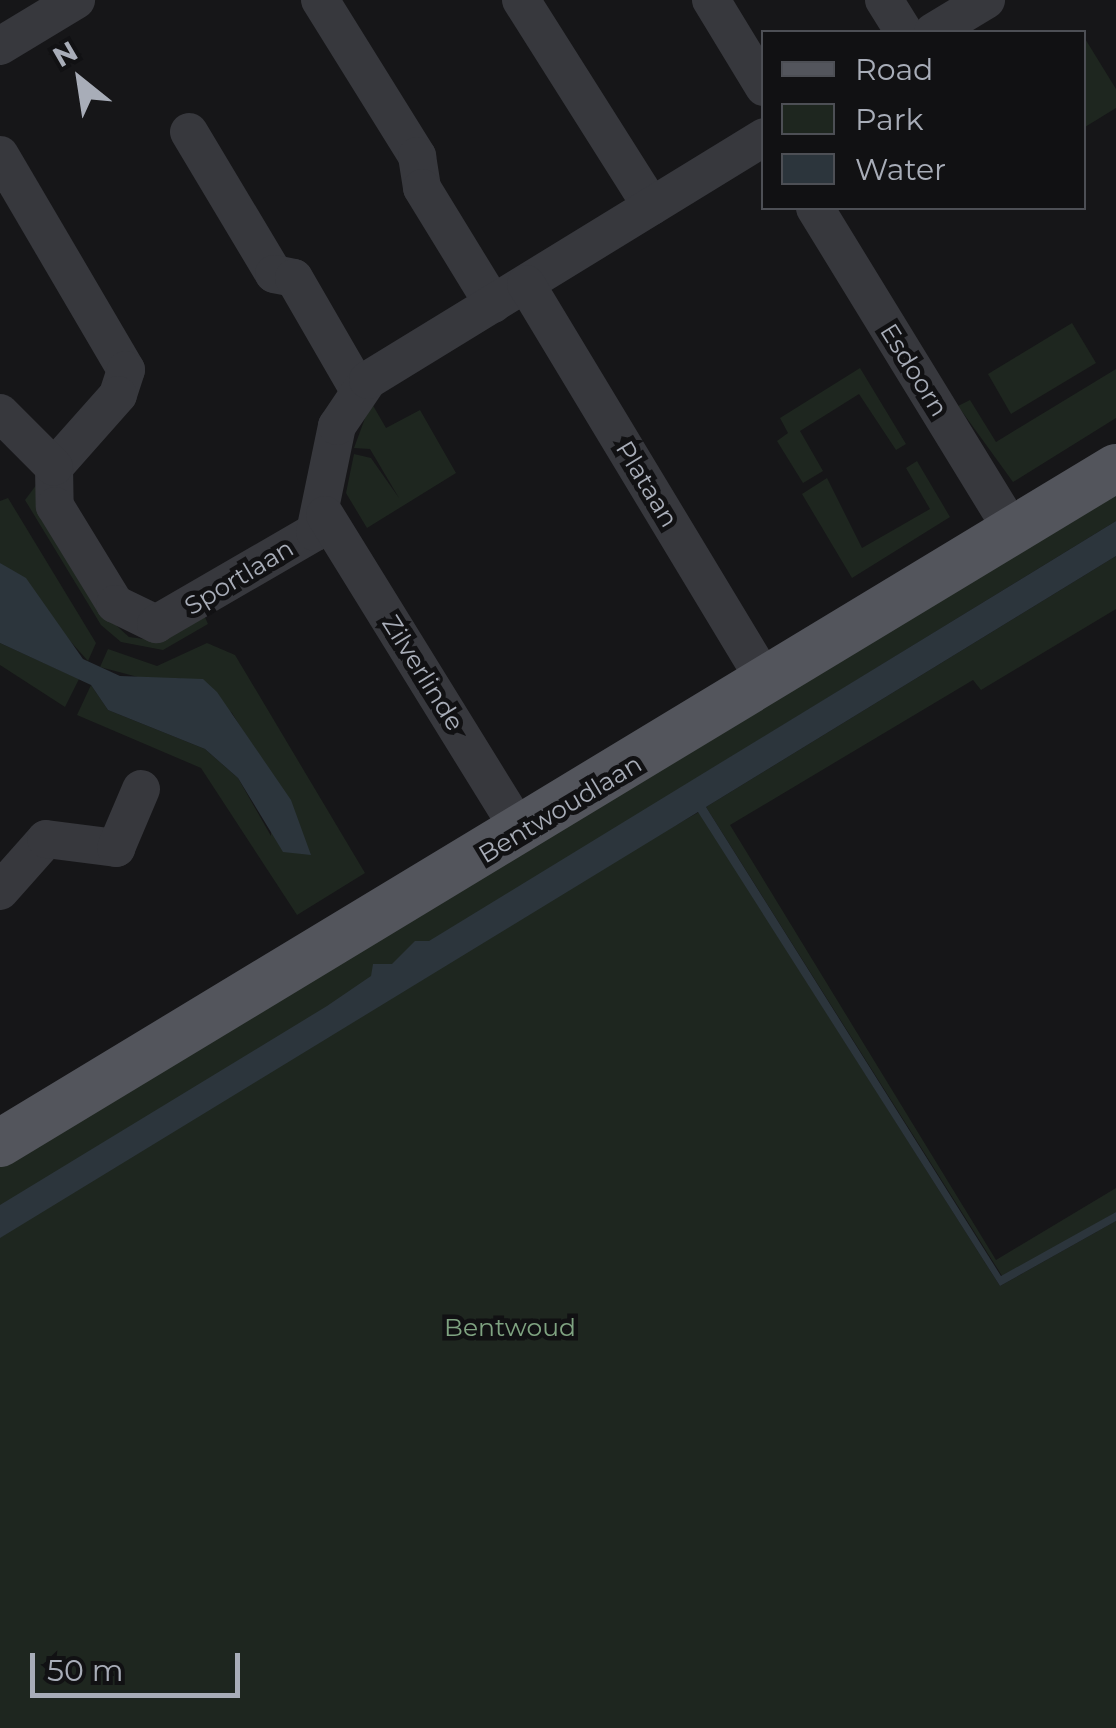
<!DOCTYPE html>
<style>
body{margin:0}
#map{position:relative;width:1116px;height:1728px;overflow:hidden;background:#161618;font-family:Montserrat,sans-serif}
div>[style]{position:absolute}
.green>*{inset:0;background:#1e261f}
.water>*{inset:0;background:#2c353c}
.minor>*{height:38px;margin:-19px;padding:0 19px;transform-origin:19px;border-radius:19px;background:#37383d}
.major>*{height:48px;margin:-24px;padding:0 24px;transform-origin:24px;border-radius:24px;background:#53555c}
span{translate:-50% -50%;white-space:nowrap;text-align:center;line-height:1.15;-webkit-text-stroke:9px #111113;paint-order:stroke}
.street-label{font-size:25px;color:#a8adb8}
.park-label{font-size:25px;color:#7fa381}
.legend{position:absolute;left:761px;top:30px;width:325px;height:180px;box-sizing:border-box;background:#111113;border:2px solid #4d4f55;margin:0;padding:12px 18px;list-style:none;font-size:30px;color:#a8adb8}
.legend li{display:flex;align-items:center;gap:20px;height:50px}
.legend b{width:50px;border:2px solid #4d4f55}
.north{position:absolute;left:30px;top:30px;width:100px;height:100px;-webkit-text-stroke:8px #111113;paint-order:stroke;rotate:330deg;font-size:28px;font-weight:700;line-height:40px;text-align:center;color:#a8adb8}
.north::after{content:'';display:block;margin:auto;width:35px;height:45px;background:#a8adb8;clip-path:polygon(50% 0,100% 100%,50% 72%,0 100%)}
.scale{position:absolute;left:30px;top:1653px;width:210px;height:45px;box-sizing:border-box;border:5px solid #a8adb8;border-top:0;padding-left:12px;font-size:30px;line-height:35px;white-space:nowrap;color:#a8adb8;-webkit-text-stroke:8px #111113;paint-order:stroke}
</style>
<div id="map">
<div class="green">
<div style="clip-path:polygon(1084px 37px,1116px 89px,1116px 108px,1085px 127px)"></div>
<div style="clip-path:polygon(1072px 323px,1096px 363px,1011px 414px,988px 374px)"></div>
<div style="clip-path:polygon(860px 368px,906px 444px,896px 450px,859px 394px,800px 431px,823px 471px,803px 483px,777px 441px,788px 433px,780px 418px)"></div>
<div style="clip-path:polygon(1116px 369px,1116px 418px,1013px 482px,958px 406px,970px 400px,996px 442px)"></div>
<div style="clip-path:polygon(371px 402px,386px 428px,420px 410px,456px 473px,367px 528px,346px 493px,354px 454px,371px 458px,399px 498px,370px 449px,354px 448px)"></div>
<div style="clip-path:polygon(917px 461px,950px 517px,852px 578px,802px 494px,827px 478px,862px 548px,930px 509px,906px 468px)"></div>
<div style="clip-path:polygon(1116px 483px,1116px 521px,661px 800px,676px 825px,699px 812px,1000px 1286px,1116px 1221px,1116px 1728px,0 1728px,0 1155px)"></div>
<div style="clip-path:polygon(37px 484px,108px 618px,129px 637px,160px 641px,204px 615px,208px 624px,163px 650px,121px 642px,101px 625px,25px 500px)"></div>
<div style="clip-path:polygon(8px 498px,96px 643px,88px 661px,0 563px,0 501px)"></div>
<div style="clip-path:polygon(1116px 556px,1116px 609px,981px 690px,973px 680px,730px 825px,996px 1260px,1116px 1188px,1116px 1212px,1004px 1279px,706px 807px)"></div>
<div style="clip-path:polygon(0 643px,79px 679px,65px 707px,0 665px)"></div>
<div style="clip-path:polygon(207px 643px,235px 655px,365px 873px,297px 915px,201px 768px,77px 715px,91px 685px,108px 710px,205px 749px,238px 778px,271px 836px,271px 777px,232px 713px,180px 678px,153px 681px,100px 667px,108px 649px,157px 666px)"></div>
</div>
<div class="water">
<div style="clip-path:polygon(1116px 521px,1116px 556px,706px 807px,1001px 1276px,1116px 1212px,1116px 1221px,1000px 1286px,698px 812px,0 1238px,0 1205px,327px 1006px,371px 976px,373px 964px,392px 964px,415px 941px,429px 941px)"></div>
<div style="clip-path:polygon(0 563px,26px 578px,83px 659px,120px 676px,203px 679px,217px 692px,291px 800px,311px 855px,283px 852px,238px 778px,205px 749px,108px 710px,91px 685px,0 643px)"></div>
</div>
<div class="minor">
<div style="left:320px;top:0;width:184px;rotate:58.1deg"></div>
<div style="left:417px;top:156px;width:32px;rotate:81deg"></div>
<div style="left:422px;top:188px;width:136px;rotate:58.5deg"></div>
<div style="left:521px;top:0;width:244px;rotate:57.7deg"></div>
<div style="left:711px;top:0;width:102px;rotate:58.7deg"></div>
<div style="left:884px;top:0;width:38px;rotate:58deg"></div>
<div style="left:933px;top:32px;width:62px;rotate:-31.1deg"></div>
<div style="left:0;top:46px;width:89px;rotate:-31.2deg"></div>
<div style="left:189px;top:132px;width:165px;rotate:59.1deg"></div>
<div style="left:274px;top:274px;width:20px;rotate:11deg"></div>
<div style="left:294px;top:278px;width:128px;rotate:60deg"></div>
<div style="left:0;top:155px;width:249px;rotate:59.6deg"></div>
<div style="left:126px;top:370px;width:26px;rotate:108deg"></div>
<div style="left:118px;top:395px;width:96px;rotate:131.6deg"></div>
<div style="left:54px;top:467px;width:39px;rotate:89deg"></div>
<div style="left:55px;top:506px;width:115px;rotate:58.5deg"></div>
<div style="left:115px;top:604px;width:46px;rotate:26deg"></div>
<div style="left:156px;top:624px;width:184px;rotate:-30.1deg"></div>
<div style="left:315px;top:532px;width:108px;rotate:-78.3deg"></div>
<div style="left:337px;top:426px;width:55px;rotate:-56deg"></div>
<div style="left:368px;top:380px;width:465px;rotate:-31.5deg"></div>
<div style="left:815px;top:208px;width:379px;rotate:58.5deg"></div>
<div style="left:526px;top:284px;width:467px;rotate:58.9deg"></div>
<div style="left:0;top:413px;width:76px;rotate:45deg"></div>
<div style="left:325px;top:515px;width:373px;rotate:58.3deg"></div>
<div style="left:0;top:891px;width:69px;rotate:-48.5deg"></div>
<div style="left:46px;top:839px;width:71px;rotate:7.3deg"></div>
<div style="left:116px;top:848px;width:64px;rotate:-67deg"></div>
</div>
<div class="major">
<div style="left:0;top:1143px;width:1304px;rotate:-31.17deg"></div>
</div>
<div class="street-label">
<span style="left:914px;top:370px;rotate:58deg">Esdoorn</span>
<span style="left:647px;top:484px;rotate:59deg">Plataan</span>
<span style="left:239px;top:577px;rotate:-31deg">Sportlaan</span>
<span style="left:423px;top:673px;rotate:58deg">Zilverlinde</span>
<span style="left:560px;top:809px;rotate:-31deg">Bentwoudlaan</span>
</div>
<div class="park-label">
<span style="left:510px;top:1327px">Bentwoud</span>
</div>
<ul class="legend">
<li><b style="height:12px;background:#53555c"></b>Road</li>
<li><b style="height:28px;background:#1e261f"></b>Park</li>
<li><b style="height:28px;background:#2c353c"></b>Water</li>
</ul>
<div class="north">N</div>
<div class="scale">50 m</div>
</div>
